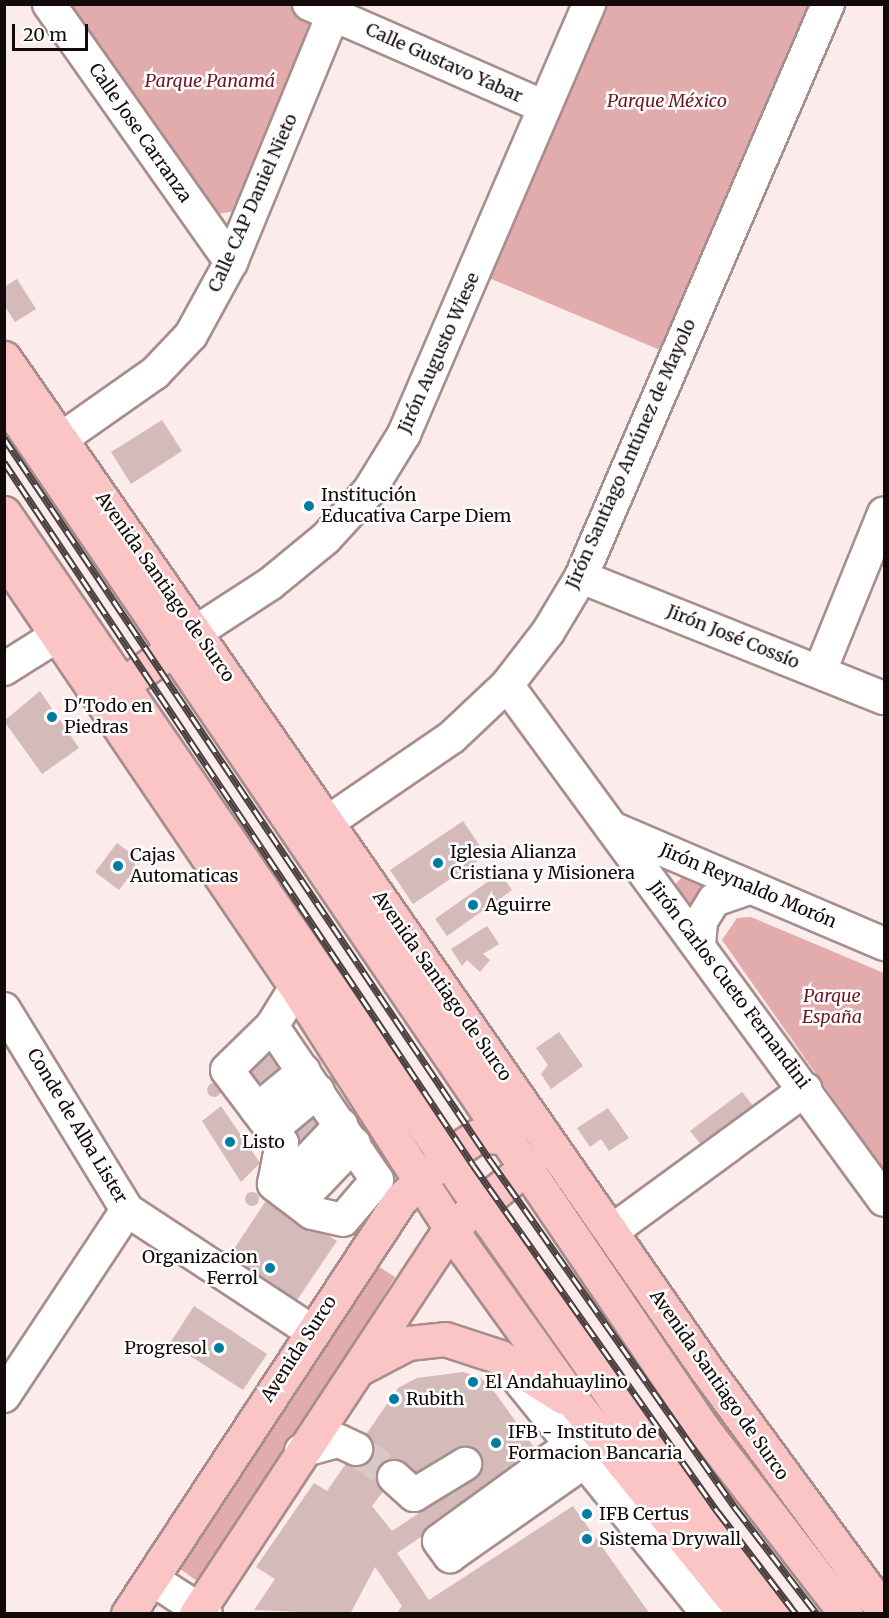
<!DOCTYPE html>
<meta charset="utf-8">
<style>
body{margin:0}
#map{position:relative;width:889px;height:1618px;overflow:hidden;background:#fbebea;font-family:Merriweather,serif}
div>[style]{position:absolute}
.green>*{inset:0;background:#e3acac}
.round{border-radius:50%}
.building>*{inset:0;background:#d4bab9}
.minor-tunnel>*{height:32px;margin-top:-16px;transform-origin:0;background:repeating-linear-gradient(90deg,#d8c9c8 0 32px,transparent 0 48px)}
.roads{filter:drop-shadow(2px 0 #a78d8d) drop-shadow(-2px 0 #a78d8d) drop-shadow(0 2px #a78d8d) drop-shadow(0 -2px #a78d8d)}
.minor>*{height:32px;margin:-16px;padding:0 16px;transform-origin:16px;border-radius:16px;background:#fff}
.major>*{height:33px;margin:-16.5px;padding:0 16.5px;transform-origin:16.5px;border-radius:16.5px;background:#fbc4c5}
.rail>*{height:7px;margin-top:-3.5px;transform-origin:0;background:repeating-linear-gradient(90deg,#fff 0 14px,#4b4040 0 28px);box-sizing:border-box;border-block:2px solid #4b4040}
.dots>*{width:16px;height:16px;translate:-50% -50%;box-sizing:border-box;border:3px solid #fff;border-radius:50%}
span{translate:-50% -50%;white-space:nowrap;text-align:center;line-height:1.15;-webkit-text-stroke:5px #fff;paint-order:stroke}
.street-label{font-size:18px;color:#130a0a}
.park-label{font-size:18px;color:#701724;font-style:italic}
.poi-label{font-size:18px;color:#130a0a}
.left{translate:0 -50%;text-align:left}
.right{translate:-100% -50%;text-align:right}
.frame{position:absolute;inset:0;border:6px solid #130a0a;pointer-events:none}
.scale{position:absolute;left:12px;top:24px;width:76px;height:27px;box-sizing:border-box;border:3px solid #130a0a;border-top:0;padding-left:8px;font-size:18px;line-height:21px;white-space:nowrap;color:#130a0a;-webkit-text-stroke:4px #fff;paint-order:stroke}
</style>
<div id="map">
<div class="green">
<div style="clip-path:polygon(285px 4px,303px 12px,313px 26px,236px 211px,212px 215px,70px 5px)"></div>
<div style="clip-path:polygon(606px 5px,811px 5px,660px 350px,489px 278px)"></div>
<div class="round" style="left:675px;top:876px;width:28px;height:28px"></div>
<div style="clip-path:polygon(751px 917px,884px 973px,884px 1171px,722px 940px,737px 918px)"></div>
<div style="clip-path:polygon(373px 1263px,395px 1277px,203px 1585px,177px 1567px)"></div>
</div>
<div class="building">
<div style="clip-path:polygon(17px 279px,36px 309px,15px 322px,4px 305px,4px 287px)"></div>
<div style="clip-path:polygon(162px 420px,182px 451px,131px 484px,111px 452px)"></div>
<div style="clip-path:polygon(40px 691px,79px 748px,42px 774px,4px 721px)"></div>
<div style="clip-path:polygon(463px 821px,486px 855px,413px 904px,390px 870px)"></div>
<div style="clip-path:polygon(117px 843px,141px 861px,119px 890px,95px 872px)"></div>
<div style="clip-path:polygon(500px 873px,512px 890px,447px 936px,435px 919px)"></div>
<div style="clip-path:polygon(487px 926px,499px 944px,483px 954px,490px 960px,480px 972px,467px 960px,462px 966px,451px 949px)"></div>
<div style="clip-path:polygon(559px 1032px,583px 1066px,551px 1089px,541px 1074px,548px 1065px,536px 1048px)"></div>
<div style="clip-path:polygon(261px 1039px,352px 1170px,321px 1191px,227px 1062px)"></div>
<div class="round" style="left:207px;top:1083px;width:14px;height:14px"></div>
<div style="clip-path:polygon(742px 1092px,754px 1107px,702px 1146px,690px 1131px)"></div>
<div style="clip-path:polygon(221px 1106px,260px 1163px,241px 1182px,202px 1121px)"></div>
<div style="clip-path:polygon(608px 1108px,629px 1138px,609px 1151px,601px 1139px,590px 1147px,577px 1128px)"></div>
<div class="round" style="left:245px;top:1192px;width:14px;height:14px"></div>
<div style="clip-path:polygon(269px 1196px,337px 1241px,293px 1306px,226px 1261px)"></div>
<div style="clip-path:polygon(194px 1306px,267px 1354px,243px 1390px,170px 1343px)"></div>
<div style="clip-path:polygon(evenodd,463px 1372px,480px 1377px,496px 1394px,541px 1457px,397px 1553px,429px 1600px,573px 1506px,650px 1614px,396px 1614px,402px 1606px,375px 1567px,350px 1614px,254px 1610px,275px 1579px,256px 1567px,314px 1483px,327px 1491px,398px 1388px,417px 1378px,463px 1372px,463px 1446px,481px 1472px,392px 1531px,372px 1506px,394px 1477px,413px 1475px,463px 1446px)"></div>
</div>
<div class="minor-tunnel">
<div style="left:356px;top:1449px;width:47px;rotate:36.4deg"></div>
</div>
<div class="roads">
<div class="minor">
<div style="left:49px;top:4px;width:316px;rotate:54.8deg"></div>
<div style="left:309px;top:4px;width:257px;rotate:23.6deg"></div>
<div style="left:61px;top:439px;width:115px;rotate:-35.1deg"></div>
<div style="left:155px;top:373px;width:52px;rotate:-46.5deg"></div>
<div style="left:191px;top:335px;width:83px;rotate:-61.3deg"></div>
<div style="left:231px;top:262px;width:267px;rotate:-67.6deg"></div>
<div style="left:581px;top:577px;width:326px;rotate:21.8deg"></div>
<div style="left:196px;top:632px;width:88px;rotate:-33deg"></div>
<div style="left:270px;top:584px;width:72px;rotate:-39.4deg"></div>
<div style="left:326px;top:538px;width:64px;rotate:-47.5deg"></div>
<div style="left:369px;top:491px;width:67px;rotate:-58.4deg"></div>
<div style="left:404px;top:434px;width:468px;rotate:-66.7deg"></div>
<div style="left:4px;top:669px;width:64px;rotate:-32.2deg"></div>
<div style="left:820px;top:671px;width:170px;rotate:-67.9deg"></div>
<div style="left:507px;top:685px;width:638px;rotate:53.79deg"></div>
<div style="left:328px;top:822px;width:150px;rotate:-34.4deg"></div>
<div style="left:452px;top:737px;width:76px;rotate:-43.4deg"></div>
<div style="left:507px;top:685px;width:67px;rotate:-52.3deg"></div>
<div style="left:548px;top:632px;width:64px;rotate:-59deg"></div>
<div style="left:581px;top:577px;width:624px;rotate:-66.68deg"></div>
<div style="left:612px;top:828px;width:296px;rotate:23.1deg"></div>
<div style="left:699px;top:945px;width:24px;rotate:-85deg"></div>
<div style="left:701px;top:921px;width:25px;rotate:-58deg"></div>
<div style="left:714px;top:900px;width:39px;rotate:-19deg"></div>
<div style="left:4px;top:1009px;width:236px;rotate:58.5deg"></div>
<div style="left:127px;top:1210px;width:223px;rotate:123.5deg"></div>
<div style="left:272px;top:1026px;width:186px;rotate:55.7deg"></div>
<div style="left:377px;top:1180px;width:52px;rotate:130.4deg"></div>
<div style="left:343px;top:1220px;width:32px;rotate:-167deg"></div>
<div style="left:312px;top:1213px;width:48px;rotate:-142.7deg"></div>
<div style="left:274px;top:1184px;width:25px;rotate:-79deg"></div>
<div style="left:257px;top:1110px;width:61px;rotate:-39.7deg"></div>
<div style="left:271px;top:1130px;width:61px;rotate:-39.7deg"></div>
<div style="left:289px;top:1173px;width:17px;rotate:-126deg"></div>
<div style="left:279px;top:1159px;width:16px;rotate:-79deg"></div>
<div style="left:282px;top:1143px;width:91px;rotate:-127deg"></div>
<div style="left:227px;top:1070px;width:63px;rotate:-44.4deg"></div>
<div style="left:272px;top:1026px;width:46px;rotate:-58.4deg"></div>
<div style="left:292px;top:1176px;width:71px;rotate:-46.1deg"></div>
<div style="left:310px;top:1190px;width:64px;rotate:-46.3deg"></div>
<div style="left:127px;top:1210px;width:219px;rotate:33.3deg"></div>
<div style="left:612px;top:1231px;width:240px;rotate:-36.2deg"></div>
<div style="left:507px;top:1365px;width:320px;rotate:51.1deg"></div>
<div style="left:571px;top:1445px;width:163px;rotate:144deg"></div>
<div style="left:439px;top:1541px;width:19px;rotate:54deg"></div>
<div style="left:450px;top:1556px;width:165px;rotate:-35.1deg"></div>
<div style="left:301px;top:1451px;width:39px;rotate:-15deg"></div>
<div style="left:339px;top:1441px;width:19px;rotate:25deg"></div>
<div style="left:394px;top:1477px;width:27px;rotate:42deg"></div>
<div style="left:414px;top:1495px;width:60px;rotate:-31.3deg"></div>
<div style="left:152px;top:1579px;width:64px;rotate:32.9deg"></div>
</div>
<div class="major">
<div style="left:4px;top:358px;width:1236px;rotate:55.22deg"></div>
<div style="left:709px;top:1373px;width:295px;rotate:53.7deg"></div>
<div style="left:4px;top:399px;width:1246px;rotate:55.83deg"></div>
<div style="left:704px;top:1430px;width:232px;rotate:52.3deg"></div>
<div style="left:4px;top:513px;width:861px;rotate:55.55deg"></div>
<div style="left:491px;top:1223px;width:293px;rotate:55deg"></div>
<div style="left:659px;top:1463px;width:191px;rotate:52.2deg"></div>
<div style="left:4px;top:557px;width:520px;rotate:55.82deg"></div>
<div style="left:296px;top:987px;width:313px;rotate:57.3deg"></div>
<div style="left:465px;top:1250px;width:193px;rotate:54.3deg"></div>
<div style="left:578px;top:1407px;width:266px;rotate:51.1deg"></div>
<div style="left:123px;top:684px;width:63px;rotate:-34.7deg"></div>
<div style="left:358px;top:1369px;width:56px;rotate:-27.5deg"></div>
<div style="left:408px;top:1343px;width:37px;rotate:-6deg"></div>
<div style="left:445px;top:1339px;width:58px;rotate:18.1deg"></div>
<div style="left:500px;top:1357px;width:75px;rotate:32.4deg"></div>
<div style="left:128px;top:1614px;width:497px;rotate:-56.7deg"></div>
<div style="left:401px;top:1199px;width:62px;rotate:-43deg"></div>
<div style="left:446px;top:1157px;width:37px;rotate:-34deg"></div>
<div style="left:477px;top:1136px;width:33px;rotate:2deg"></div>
<div style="left:196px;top:1614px;width:463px;rotate:-56.6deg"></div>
<div style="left:451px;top:1228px;width:100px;rotate:-38.9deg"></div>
</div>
</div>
<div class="rail">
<div style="left:4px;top:438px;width:874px;rotate:56.06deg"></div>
<div style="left:492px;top:1163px;width:425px;rotate:54.8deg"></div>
<div style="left:737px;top:1510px;width:131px;rotate:52.4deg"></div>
<div style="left:4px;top:462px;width:845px;rotate:56.29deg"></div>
<div style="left:473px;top:1165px;width:425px;rotate:54.8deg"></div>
<div style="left:718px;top:1512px;width:128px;rotate:52.6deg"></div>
</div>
<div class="dots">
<div style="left:309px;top:506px;background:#007ca3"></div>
<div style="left:52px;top:717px;background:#007ca3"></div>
<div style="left:438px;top:863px;background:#007ca3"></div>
<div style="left:118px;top:866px;background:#007ca3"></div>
<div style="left:473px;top:905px;background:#007ca3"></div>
<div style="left:230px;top:1142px;background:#007ca3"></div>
<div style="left:270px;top:1268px;background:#007ca3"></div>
<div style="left:219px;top:1348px;background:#007ca3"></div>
<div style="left:473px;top:1382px;background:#007ca3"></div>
<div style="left:394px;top:1399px;background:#007ca3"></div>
<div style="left:496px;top:1443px;background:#007ca3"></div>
<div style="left:587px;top:1514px;background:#007ca3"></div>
<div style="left:587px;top:1539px;background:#007ca3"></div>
</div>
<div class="street-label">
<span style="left:444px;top:63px;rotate:24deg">Calle Gustavo Yabar</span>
<span style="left:140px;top:133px;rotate:55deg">Calle Jose Carranza</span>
<span style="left:253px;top:203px;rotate:-66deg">Calle CAP Daniel Nieto</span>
<span style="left:439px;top:353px;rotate:-66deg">Jirón Augusto Wiese</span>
<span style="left:631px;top:454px;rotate:-66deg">Jirón Santiago Antúnez de Mayolo</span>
<span style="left:165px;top:587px;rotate:55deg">Avenida Santiago de Surco</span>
<span style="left:733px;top:637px;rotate:22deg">Jirón José Cossío</span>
<span style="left:748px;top:886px;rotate:23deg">Jirón Reynaldo Morón</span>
<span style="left:729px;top:985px;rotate:53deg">Jirón Carlos Cueto Fernandini</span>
<span style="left:442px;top:986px;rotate:55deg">Avenida Santiago de Surco</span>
<span style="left:77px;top:1126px;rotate:59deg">Conde de Alba Lister</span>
<span style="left:299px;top:1349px;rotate:-57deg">Avenida Surco</span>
<span style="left:719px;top:1385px;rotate:55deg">Avenida Santiago de Surco</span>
</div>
<div class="park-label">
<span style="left:210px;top:81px">Parque Panamá</span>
<span style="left:667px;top:101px">Parque México</span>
<span style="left:832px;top:1007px">Parque<br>España</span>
</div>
<div class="poi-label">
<span class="left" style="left:321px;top:506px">Institución<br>Educativa Carpe Diem</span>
<span class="left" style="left:64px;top:717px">D'Todo en<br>Piedras</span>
<span class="left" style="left:450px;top:863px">Iglesia Alianza<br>Cristiana y Misionera</span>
<span class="left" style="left:130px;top:866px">Cajas<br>Automaticas</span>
<span class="left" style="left:485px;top:905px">Aguirre</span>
<span class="left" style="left:242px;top:1142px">Listo</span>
<span class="right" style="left:258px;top:1268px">Organizacion<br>Ferrol</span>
<span class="right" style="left:207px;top:1348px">Progresol</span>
<span class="left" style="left:485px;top:1382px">El Andahuaylino</span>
<span class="left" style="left:406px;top:1399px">Rubith</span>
<span class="left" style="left:508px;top:1443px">IFB - Instituto de<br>Formacion Bancaria</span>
<span class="left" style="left:599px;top:1514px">IFB Certus</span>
<span class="left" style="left:599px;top:1539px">Sistema Drywall</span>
</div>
<div class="frame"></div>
<div class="scale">20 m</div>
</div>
